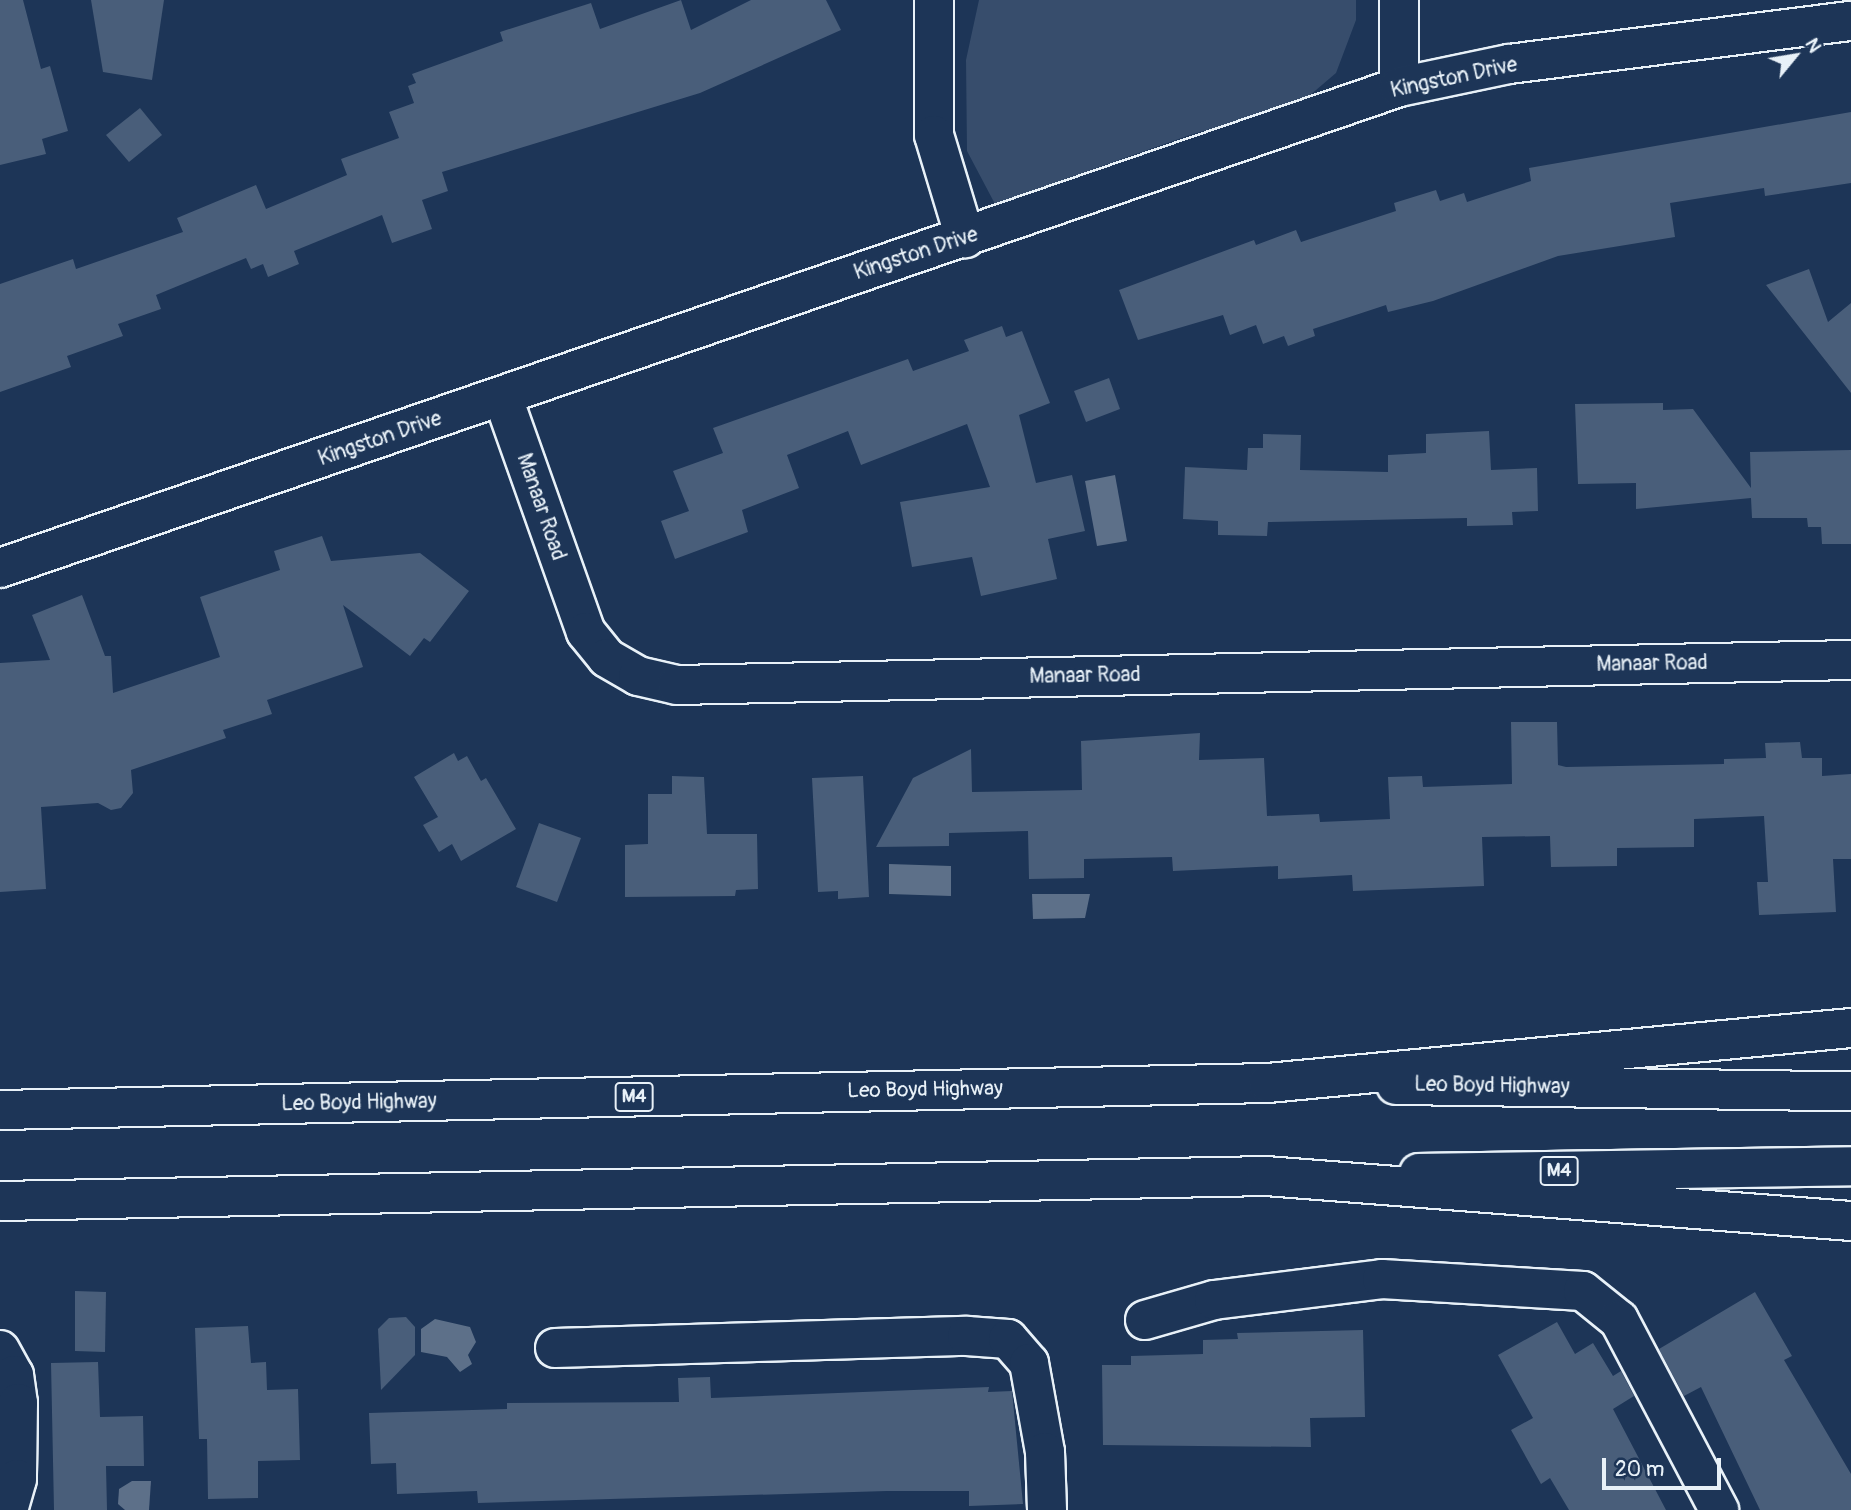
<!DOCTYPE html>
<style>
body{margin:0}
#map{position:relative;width:1851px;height:1510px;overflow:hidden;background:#1d3557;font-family:Pangolin,sans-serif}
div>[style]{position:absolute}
.green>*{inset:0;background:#374d6c}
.water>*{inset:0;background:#5d7089}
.building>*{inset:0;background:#495e7a}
.roads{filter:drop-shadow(2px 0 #e8f1f8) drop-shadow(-2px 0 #e8f1f8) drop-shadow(0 2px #e8f1f8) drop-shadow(0 -2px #e8f1f8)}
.minor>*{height:38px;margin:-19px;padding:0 19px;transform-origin:19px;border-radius:19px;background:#1d3557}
.major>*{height:38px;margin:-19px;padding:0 19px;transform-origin:19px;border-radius:19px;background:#1d3557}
.highway>*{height:38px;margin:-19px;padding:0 19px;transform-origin:19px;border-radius:19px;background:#1d3557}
span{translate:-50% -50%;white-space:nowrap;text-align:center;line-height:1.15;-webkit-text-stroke:6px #1d3557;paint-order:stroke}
.shield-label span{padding:2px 5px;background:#1d3557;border:2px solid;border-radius:5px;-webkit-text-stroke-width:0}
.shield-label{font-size:19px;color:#e8f1f8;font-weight:700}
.street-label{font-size:21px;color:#e8f1f8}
.north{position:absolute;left:1760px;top:21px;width:70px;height:70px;-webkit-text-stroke:5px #1d3557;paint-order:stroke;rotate:60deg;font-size:19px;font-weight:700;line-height:28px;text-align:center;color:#e8f1f8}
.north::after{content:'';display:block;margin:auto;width:24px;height:32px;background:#e8f1f8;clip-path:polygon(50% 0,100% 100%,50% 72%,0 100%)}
.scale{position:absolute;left:1602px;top:1458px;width:119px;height:32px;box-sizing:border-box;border:4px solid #e8f1f8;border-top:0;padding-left:9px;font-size:21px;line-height:24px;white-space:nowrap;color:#e8f1f8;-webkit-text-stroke:5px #1d3557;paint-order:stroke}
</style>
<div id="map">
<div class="green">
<div style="clip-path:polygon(979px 0,1356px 0,1356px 20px,1336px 73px,1302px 102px,1190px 135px,995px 204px,967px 151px,966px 60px)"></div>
</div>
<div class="water">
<div style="clip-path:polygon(1115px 475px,1127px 541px,1097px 546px,1085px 481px)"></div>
<div style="clip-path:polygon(889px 864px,951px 866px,951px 896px,889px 894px)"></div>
<div style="clip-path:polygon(1032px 894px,1090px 894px,1085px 918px,1033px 919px)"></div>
<div style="clip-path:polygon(435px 1319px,470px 1327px,476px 1342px,468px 1355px,472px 1364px,460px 1372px,447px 1357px,421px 1352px,421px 1329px)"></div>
<div style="clip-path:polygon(132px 1481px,151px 1481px,149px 1510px,125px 1510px,118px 1504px,119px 1489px)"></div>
</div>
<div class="building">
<div style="clip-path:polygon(0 0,23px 0,41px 69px,50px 66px,68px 131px,42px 139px,46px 154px,0 165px)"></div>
<div style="clip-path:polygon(91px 0,164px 0,152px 80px,103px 72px)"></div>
<div style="clip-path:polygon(681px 0,691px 30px,751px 0,826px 0,841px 30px,700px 93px,442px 172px,448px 191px,422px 200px,432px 229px,392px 243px,382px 215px,294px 251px,299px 264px,268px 277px,263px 264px,251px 269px,246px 258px,156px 295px,161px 309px,118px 324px,123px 336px,67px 356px,71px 367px,0 392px,0 284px,73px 259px,76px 269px,183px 232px,177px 218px,256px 185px,266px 209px,347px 175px,341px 159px,399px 138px,389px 112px,414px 103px,408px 86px,416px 83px,412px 74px,503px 41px,500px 32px,591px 3px,600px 29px)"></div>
<div style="clip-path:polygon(140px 108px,162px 135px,129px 162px,106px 135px)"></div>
<div style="clip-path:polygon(1851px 112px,1851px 183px,1765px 196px,1764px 188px,1670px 203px,1675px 237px,1558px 256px,1433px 301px,1388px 312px,1386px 305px,1313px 329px,1315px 336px,1288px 346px,1284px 336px,1263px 344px,1256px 325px,1230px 335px,1223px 315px,1138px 340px,1119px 290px,1254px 240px,1256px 245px,1296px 230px,1301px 242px,1396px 211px,1394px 203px,1436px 190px,1440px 201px,1464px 193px,1467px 202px,1531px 181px,1529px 168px)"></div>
<div style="clip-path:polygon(1809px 269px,1828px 322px,1851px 303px,1851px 393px,1766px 285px)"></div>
<div style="clip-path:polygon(1002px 326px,1006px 337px,1022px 331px,1050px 403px,1019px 415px,1036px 483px,1072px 475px,1085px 531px,1048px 539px,1057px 579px,981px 596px,972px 557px,912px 567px,900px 502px,990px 487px,967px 424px,861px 465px,848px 431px,787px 455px,799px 488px,742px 510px,748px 532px,675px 559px,661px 521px,689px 511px,673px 471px,723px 453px,713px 428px,908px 359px,913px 371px,969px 351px,964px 340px)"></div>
<div style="clip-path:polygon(1109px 378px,1120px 409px,1086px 422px,1074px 391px)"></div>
<div style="clip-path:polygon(1663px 403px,1663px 410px,1693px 409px,1751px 488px,1750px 452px,1851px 450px,1851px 544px,1822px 544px,1821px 527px,1808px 527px,1807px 518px,1752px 518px,1751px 498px,1636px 509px,1636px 483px,1578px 484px,1575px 404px)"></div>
<div style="clip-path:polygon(1489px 431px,1491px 470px,1537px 468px,1538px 511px,1512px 512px,1513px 525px,1467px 526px,1467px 518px,1268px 522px,1267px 536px,1218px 535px,1218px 521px,1183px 519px,1185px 467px,1247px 470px,1248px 448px,1263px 448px,1263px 434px,1301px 435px,1300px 470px,1388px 472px,1388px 455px,1426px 453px,1426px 434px)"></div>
<div style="clip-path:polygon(322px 536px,331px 561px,420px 553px,469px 591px,430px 642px,424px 638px,410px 656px,343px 605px,363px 667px,267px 700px,272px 714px,223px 730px,226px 738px,131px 770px,133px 793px,121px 808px,111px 810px,98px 803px,41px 807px,46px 889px,0 892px,0 663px,50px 660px,32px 615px,82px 595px,105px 656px,111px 656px,113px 693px,220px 657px,200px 597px,280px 570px,274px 551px)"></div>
<div style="clip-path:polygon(1511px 722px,1557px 722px,1558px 765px,1566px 767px,1724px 764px,1724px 759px,1766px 758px,1765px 743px,1800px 742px,1802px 758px,1822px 758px,1822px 776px,1851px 774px,1851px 859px,1833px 859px,1836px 912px,1759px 915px,1757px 882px,1768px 882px,1764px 816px,1694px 819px,1694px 847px,1617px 848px,1617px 866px,1551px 867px,1550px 836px,1482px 837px,1484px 886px,1353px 891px,1352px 875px,1278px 879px,1278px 866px,1173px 871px,1172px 857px,1084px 859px,1084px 878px,1029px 879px,1028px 831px,949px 833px,949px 846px,876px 847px,913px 778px,971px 749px,972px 792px,1082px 790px,1081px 741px,1200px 733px,1199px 760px,1264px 758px,1267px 816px,1319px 814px,1320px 822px,1390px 819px,1388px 777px,1422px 776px,1423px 787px,1512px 784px)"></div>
<div style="clip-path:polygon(454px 753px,458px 761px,467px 756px,481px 781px,486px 778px,516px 829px,461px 861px,452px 844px,439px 852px,423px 825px,438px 817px,414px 777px)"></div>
<div style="clip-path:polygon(672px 776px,704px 777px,707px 834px,757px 834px,758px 889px,736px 890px,735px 896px,625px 897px,625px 845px,648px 844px,648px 794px,672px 794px)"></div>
<div style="clip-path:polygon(863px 776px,869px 897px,838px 899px,838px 891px,818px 892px,812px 778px)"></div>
<div style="clip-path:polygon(539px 823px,581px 838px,557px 902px,516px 887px)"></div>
<div style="clip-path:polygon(75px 1291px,106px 1292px,105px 1352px,75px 1351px)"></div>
<div style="clip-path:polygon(1755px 1292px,1792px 1356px,1784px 1360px,1851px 1474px,1851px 1510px,1760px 1510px,1701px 1387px,1684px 1396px,1659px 1349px)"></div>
<div style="clip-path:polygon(406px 1317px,415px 1327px,415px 1355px,381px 1390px,378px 1329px,389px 1318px)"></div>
<div style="clip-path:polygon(1557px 1322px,1575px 1354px,1593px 1343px,1613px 1376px,1621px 1371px,1634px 1396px,1613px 1409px,1666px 1510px,1569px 1510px,1550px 1478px,1541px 1484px,1511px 1430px,1533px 1418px,1498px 1355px)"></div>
<div style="clip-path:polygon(248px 1326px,251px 1363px,266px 1362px,267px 1390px,298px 1389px,300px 1460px,258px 1461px,258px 1498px,208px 1499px,207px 1439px,199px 1439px,195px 1328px)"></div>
<div style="clip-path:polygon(1363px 1330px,1365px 1417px,1310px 1418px,1311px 1447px,1103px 1445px,1102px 1365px,1131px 1365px,1131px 1356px,1203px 1354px,1203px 1340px,1238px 1339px,1237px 1333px)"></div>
<div style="clip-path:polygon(98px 1362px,100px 1417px,143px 1416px,144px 1466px,106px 1466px,107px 1510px,54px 1510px,51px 1363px)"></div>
<div style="clip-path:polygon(710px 1377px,711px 1398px,989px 1387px,988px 1392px,1012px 1391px,1023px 1504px,969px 1506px,969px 1491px,887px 1491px,478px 1503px,477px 1491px,397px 1494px,396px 1463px,371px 1464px,369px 1413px,507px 1409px,507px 1403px,679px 1402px,678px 1378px)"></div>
</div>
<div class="roads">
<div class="minor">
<div style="left:934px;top:0;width:135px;rotate:90deg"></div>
<div style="left:934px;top:135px;width:108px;rotate:73.2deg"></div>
<div style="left:1399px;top:87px;width:87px;rotate:-90deg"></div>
<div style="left:503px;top:398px;width:248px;rotate:70.5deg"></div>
<div style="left:586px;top:632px;width:33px;rotate:51deg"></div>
<div style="left:607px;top:658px;width:36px;rotate:30deg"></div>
<div style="left:638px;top:676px;width:40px;rotate:13deg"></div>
<div style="left:677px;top:685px;width:1174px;rotate:-1.22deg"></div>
<div style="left:0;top:568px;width:1479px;rotate:-18.97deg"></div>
<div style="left:1399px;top:87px;width:112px;rotate:-11.8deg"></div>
<div style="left:1509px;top:64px;width:345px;rotate:-7.2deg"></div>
<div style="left:1145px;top:1320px;width:72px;rotate:-16.2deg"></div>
<div style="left:1214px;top:1300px;width:169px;rotate:-7.1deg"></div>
<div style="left:1382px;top:1279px;width:201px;rotate:3.4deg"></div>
<div style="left:1583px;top:1291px;width:46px;rotate:38.9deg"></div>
<div style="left:1619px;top:1320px;width:215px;rotate:62.2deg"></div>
<div style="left:555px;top:1348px;width:412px;rotate:-1.7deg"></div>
<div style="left:967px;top:1336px;width:41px;rotate:4.2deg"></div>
<div style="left:1008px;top:1339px;width:32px;rotate:49deg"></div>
<div style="left:1029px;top:1363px;width:90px;rotate:79.8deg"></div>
<div style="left:1045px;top:1452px;width:58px;rotate:88deg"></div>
<div style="left:0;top:1350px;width:29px;rotate:61deg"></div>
<div style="left:14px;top:1375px;width:28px;rotate:82deg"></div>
<div style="left:18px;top:1403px;width:76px;rotate:90.8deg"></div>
<div style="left:17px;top:1479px;width:32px;rotate:106deg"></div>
</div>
<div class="major">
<div style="left:1396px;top:1085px;width:455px;rotate:0.8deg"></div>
<div style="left:1419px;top:1173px;width:432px;rotate:-0.9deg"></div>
</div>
<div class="highway">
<div style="left:0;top:1110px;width:1268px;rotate:-1.22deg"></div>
<div style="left:1268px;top:1083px;width:586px;rotate:-5.39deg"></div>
<div style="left:0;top:1201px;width:1266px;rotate:-1.13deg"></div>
<div style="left:1266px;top:1176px;width:587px;rotate:4.4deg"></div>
</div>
</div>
<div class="shield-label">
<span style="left:634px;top:1097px">M4</span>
<span style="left:1559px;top:1171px">M4</span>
</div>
<div class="street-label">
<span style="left:1454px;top:78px;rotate:-12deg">Kingston Drive</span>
<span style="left:916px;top:254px;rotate:-18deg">Kingston Drive</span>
<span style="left:380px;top:439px;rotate:-19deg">Kingston Drive</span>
<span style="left:541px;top:507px;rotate:71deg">Manaar Road</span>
<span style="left:1652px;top:664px;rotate:-1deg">Manaar Road</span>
<span style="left:1085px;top:676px;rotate:-1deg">Manaar Road</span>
<span style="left:1492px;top:1086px;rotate:1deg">Leo Boyd Highway</span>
<span style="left:925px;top:1090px;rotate:-1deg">Leo Boyd Highway</span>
<span style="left:359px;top:1103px;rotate:-1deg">Leo Boyd Highway</span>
</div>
<div class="north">N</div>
<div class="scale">20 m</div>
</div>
